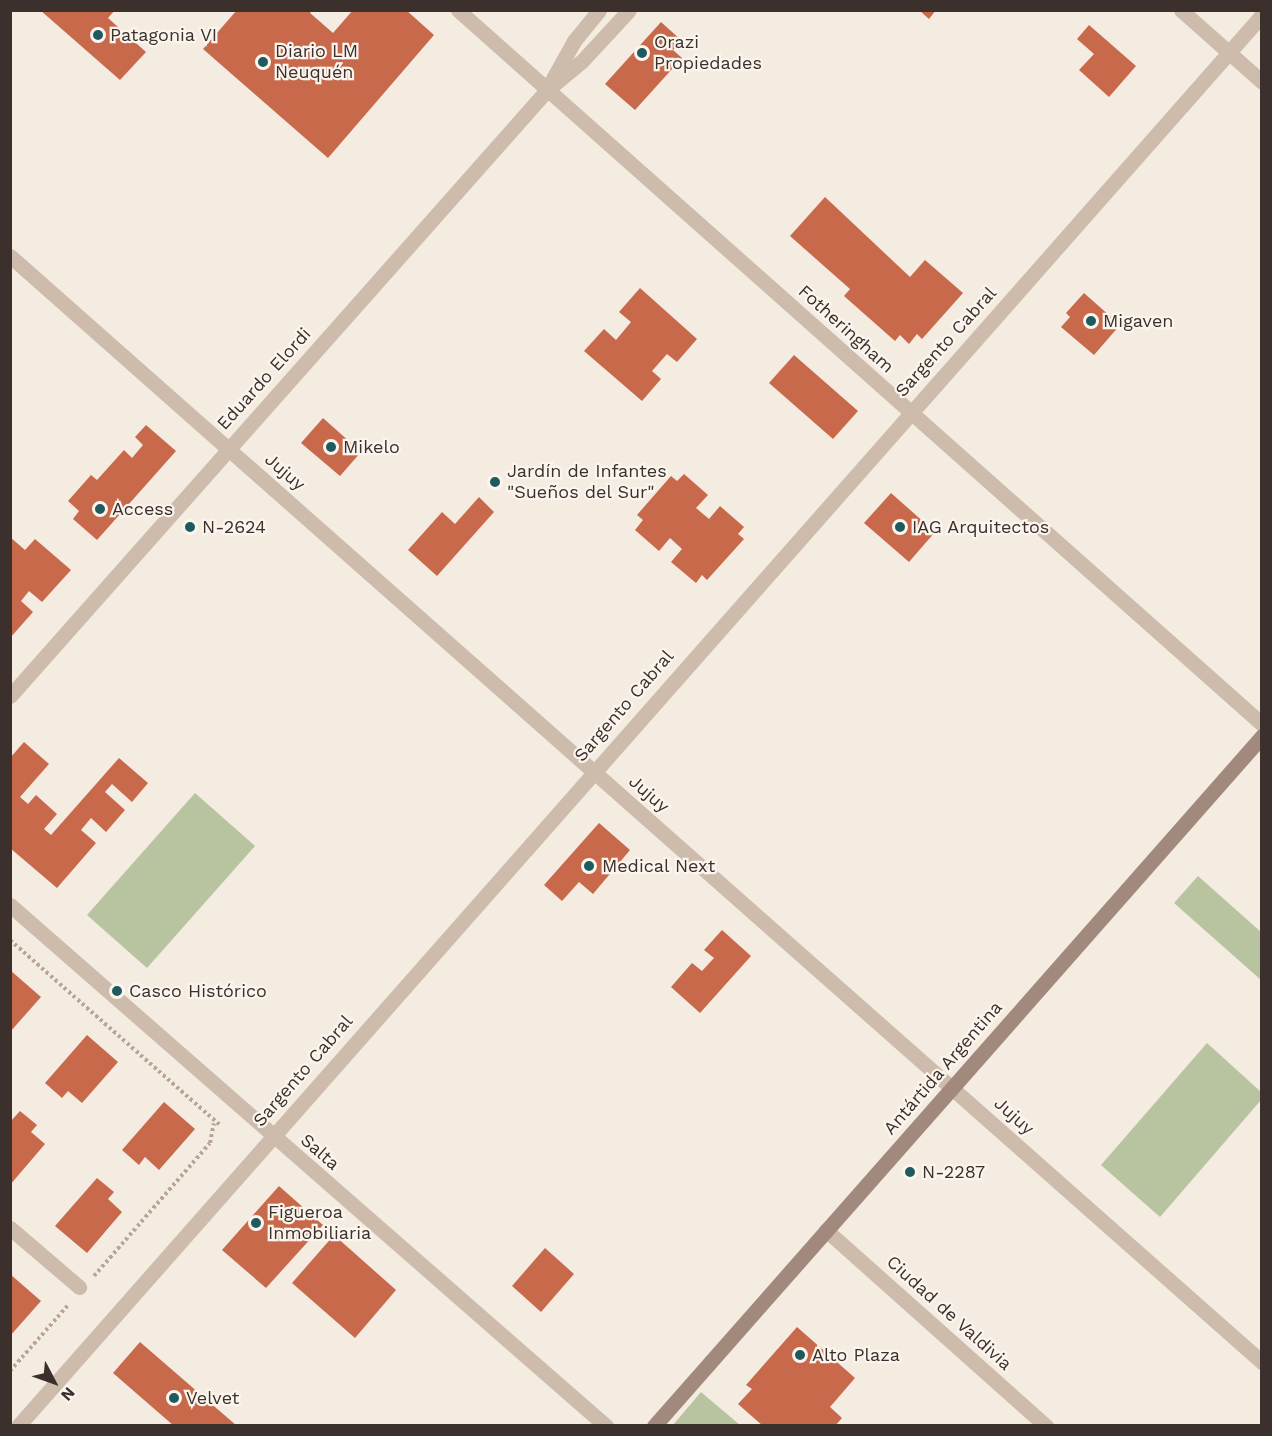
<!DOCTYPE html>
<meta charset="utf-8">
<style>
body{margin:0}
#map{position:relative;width:1272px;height:1436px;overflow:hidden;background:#f4ebe1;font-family:"Work Sans",sans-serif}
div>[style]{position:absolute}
.green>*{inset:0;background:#b8c4a0}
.building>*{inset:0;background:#c8694b}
.path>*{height:4px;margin-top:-2px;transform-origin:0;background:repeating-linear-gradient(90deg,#b9a596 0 3px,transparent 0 6px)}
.minor>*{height:15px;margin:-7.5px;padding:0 7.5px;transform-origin:7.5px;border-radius:7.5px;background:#cdbbac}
.tertiary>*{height:15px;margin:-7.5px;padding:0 7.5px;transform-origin:7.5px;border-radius:7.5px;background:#cdbbac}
.secondary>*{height:15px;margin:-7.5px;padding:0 7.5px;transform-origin:7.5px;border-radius:7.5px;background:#a18a7d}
.dots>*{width:16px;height:16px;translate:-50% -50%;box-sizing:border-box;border:3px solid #fbf5ee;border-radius:50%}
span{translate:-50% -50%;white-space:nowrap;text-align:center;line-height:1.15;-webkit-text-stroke:4.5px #fbf5ee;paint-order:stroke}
.poi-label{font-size:18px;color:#3b302b}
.left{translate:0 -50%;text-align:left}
.street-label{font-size:18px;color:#3b302b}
.frame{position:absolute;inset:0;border:12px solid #3b302b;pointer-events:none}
.north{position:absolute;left:24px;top:1352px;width:60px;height:60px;-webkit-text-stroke:4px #fbf5ee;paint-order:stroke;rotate:131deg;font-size:16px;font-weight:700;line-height:24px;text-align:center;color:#3b302b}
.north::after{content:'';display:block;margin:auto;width:21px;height:27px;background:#3b302b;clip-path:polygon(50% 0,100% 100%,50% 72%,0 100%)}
</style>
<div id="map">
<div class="green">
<div style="clip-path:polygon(195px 793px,255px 846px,147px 968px,87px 915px)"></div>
<div style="clip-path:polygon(1198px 876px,1261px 932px,1261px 980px,1174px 903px)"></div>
<div style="clip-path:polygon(1207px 1043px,1261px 1092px,1261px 1100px,1160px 1217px,1101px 1165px)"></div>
<div style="clip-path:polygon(701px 1392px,708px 1398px,740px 1425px,673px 1425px)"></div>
</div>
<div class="building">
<div style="clip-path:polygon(40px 10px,115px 10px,108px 18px,146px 52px,120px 80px)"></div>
<div style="clip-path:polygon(237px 10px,313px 10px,310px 13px,333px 33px,353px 10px,406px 10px,434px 35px,328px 158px,203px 49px)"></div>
<div style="clip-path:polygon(919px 10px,936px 10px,929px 19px)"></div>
<div style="clip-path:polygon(661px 22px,681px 40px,673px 50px,682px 58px,635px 110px,605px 84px)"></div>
<div style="clip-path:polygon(1089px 25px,1136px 66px,1109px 97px,1079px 70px,1094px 54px,1077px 39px)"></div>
<div style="clip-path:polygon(825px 197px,910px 277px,925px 260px,963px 293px,922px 339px,917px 334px,909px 344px,900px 335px,895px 341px,844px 296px,850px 289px,790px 236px)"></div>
<div style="clip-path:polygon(640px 288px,697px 339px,677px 362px,667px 354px,652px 371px,661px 379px,642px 401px,584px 351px,604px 329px,616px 340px,631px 322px,619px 312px)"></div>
<div style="clip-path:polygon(1084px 293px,1120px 325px,1094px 355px,1061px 327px,1070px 317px,1066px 313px)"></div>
<div style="clip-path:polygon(794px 355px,858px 411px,833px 439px,769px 383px)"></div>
<div style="clip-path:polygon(323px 418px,361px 452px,340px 476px,301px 443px)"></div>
<div style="clip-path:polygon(146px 425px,176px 451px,97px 540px,73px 519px,79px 511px,68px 501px,91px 475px,97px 480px,124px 450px,132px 458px,143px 445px,135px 437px)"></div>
<div style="clip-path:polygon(684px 474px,708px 495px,696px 508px,709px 519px,720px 506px,744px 527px,738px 534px,744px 539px,707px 580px,702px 575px,696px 583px,671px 562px,682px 549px,670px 538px,659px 551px,635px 530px,643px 520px,637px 515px,671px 476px,677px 481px)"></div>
<div style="clip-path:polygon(891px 493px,935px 532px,909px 562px,864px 523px)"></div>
<div style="clip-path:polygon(479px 497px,494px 512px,437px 576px,408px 550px,442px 512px,455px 524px)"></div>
<div style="clip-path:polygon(10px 537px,25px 550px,35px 539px,71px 570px,42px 602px,29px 591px,21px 601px,33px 612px,10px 638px)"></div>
<div style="clip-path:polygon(24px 742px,49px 764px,20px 797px,28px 804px,36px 795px,57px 814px,44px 829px,51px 835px,119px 758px,148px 783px,132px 802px,112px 784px,105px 792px,125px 810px,106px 832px,91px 818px,81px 830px,96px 843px,57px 888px,10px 848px,10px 758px)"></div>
<div style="clip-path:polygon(599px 823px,630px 850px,593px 894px,579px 882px,562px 901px,544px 885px)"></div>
<div style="clip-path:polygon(722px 930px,751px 956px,700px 1013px,671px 987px,692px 963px,702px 971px,714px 958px,704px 950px)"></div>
<div style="clip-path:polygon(10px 970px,41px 997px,10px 1032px)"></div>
<div style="clip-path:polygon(87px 1035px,118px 1062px,82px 1103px,68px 1091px,62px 1098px,45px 1083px)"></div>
<div style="clip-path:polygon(164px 1102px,195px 1129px,159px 1170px,145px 1157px,139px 1165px,122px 1150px)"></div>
<div style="clip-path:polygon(20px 1111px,37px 1125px,31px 1132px,45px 1144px,10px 1185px,10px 1122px)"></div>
<div style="clip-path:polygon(97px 1178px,114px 1192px,108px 1199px,122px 1212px,87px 1253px,55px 1226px)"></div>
<div style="clip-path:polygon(279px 1186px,323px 1225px,266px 1288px,222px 1250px)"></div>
<div style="clip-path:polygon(334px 1235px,396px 1290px,355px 1338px,292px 1283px)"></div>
<div style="clip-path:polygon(545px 1248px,574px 1274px,541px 1312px,512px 1286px)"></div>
<div style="clip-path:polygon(10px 1274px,41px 1301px,10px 1336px)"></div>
<div style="clip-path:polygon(797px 1327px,855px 1378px,830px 1407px,842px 1418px,835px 1426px,763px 1426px,738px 1404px,752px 1389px,746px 1385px)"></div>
<div style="clip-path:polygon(140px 1342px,237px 1426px,174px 1426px,113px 1373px)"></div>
</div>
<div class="path">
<div style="left:10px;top:940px;width:281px;rotate:41.4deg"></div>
<div style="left:94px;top:1276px;width:176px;rotate:-48.9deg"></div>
<div style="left:210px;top:1143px;width:20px;rotate:-79deg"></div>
<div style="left:10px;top:1371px;width:89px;rotate:-48.6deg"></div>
</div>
<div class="minor">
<div style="left:458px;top:10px;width:1075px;rotate:41.61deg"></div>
<div style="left:1181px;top:10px;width:108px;rotate:41.6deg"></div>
<div style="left:550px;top:84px;width:49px;rotate:-60.8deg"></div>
<div style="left:574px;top:41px;width:40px;rotate:-51deg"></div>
<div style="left:10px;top:696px;width:810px;rotate:-48.45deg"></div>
<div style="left:547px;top:90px;width:45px;rotate:-39.6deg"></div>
<div style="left:582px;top:61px;width:69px;rotate:-47.3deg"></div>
<div style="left:10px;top:1228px;width:91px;rotate:40.5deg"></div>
<div style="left:826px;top:1230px;width:295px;rotate:41.7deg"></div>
<div style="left:18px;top:1426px;width:1881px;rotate:-48.6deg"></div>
</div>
<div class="tertiary">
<div style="left:10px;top:256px;width:1671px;rotate:41.46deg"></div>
<div style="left:10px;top:905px;width:792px;rotate:41.16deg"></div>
</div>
<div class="secondary">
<div style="left:654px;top:1426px;width:920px;rotate:-48.61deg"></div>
</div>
<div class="dots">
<div style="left:98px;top:35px;background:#1f5a5e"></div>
<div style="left:642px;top:53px;background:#1f5a5e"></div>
<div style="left:263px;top:62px;background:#1f5a5e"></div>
<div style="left:1091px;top:321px;background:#1f5a5e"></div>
<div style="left:331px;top:447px;background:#1f5a5e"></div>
<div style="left:495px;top:482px;background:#1f5a5e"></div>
<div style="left:100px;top:509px;background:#1f5a5e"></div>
<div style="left:190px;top:527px;background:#1f5a5e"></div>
<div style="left:900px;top:527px;background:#1f5a5e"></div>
<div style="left:589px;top:866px;background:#1f5a5e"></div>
<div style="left:117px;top:991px;background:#1f5a5e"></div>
<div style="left:910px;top:1172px;background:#1f5a5e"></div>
<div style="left:256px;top:1223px;background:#1f5a5e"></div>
<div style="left:800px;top:1355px;background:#1f5a5e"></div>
<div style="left:174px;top:1398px;background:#1f5a5e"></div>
</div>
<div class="poi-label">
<span class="left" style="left:110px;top:35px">Patagonia VI</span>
<span class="left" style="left:654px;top:53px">Orazi<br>Propiedades</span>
<span class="left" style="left:275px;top:62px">Diario LM<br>Neuquén</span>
<span class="left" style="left:1103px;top:321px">Migaven</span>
<span class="left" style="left:343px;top:447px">Mikelo</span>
<span class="left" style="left:507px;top:482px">Jardín de Infantes<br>"Sueños del Sur"</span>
<span class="left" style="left:112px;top:509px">Access</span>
<span class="left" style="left:202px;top:527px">N-2624</span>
<span class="left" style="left:912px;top:527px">IAG Arquitectos</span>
<span class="left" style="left:602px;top:866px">Medical Next</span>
<span class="left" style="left:129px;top:991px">Casco Histórico</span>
<span class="left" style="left:922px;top:1172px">N-2287</span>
<span class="left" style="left:268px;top:1223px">Figueroa<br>Inmobiliaria</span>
<span class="left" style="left:812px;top:1355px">Alto Plaza</span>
<span class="left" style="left:186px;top:1398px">Velvet</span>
</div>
<div class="street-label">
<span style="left:846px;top:329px;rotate:42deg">Fotheringham</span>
<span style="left:946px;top:342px;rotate:-48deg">Sargento Cabral</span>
<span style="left:264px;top:379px;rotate:-48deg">Eduardo Elordi</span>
<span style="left:285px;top:472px;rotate:41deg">Jujuy</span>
<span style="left:624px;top:706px;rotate:-49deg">Sargento Cabral</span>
<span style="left:649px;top:794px;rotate:41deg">Jujuy</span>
<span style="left:943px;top:1068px;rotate:-49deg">Antártida Argentina</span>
<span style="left:303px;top:1071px;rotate:-49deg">Sargento Cabral</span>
<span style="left:1014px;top:1116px;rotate:42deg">Jujuy</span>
<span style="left:320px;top:1152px;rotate:41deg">Salta</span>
<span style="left:949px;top:1313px;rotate:42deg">Ciudad de Valdivia</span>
</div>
<div class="frame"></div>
<div class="north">N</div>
</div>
